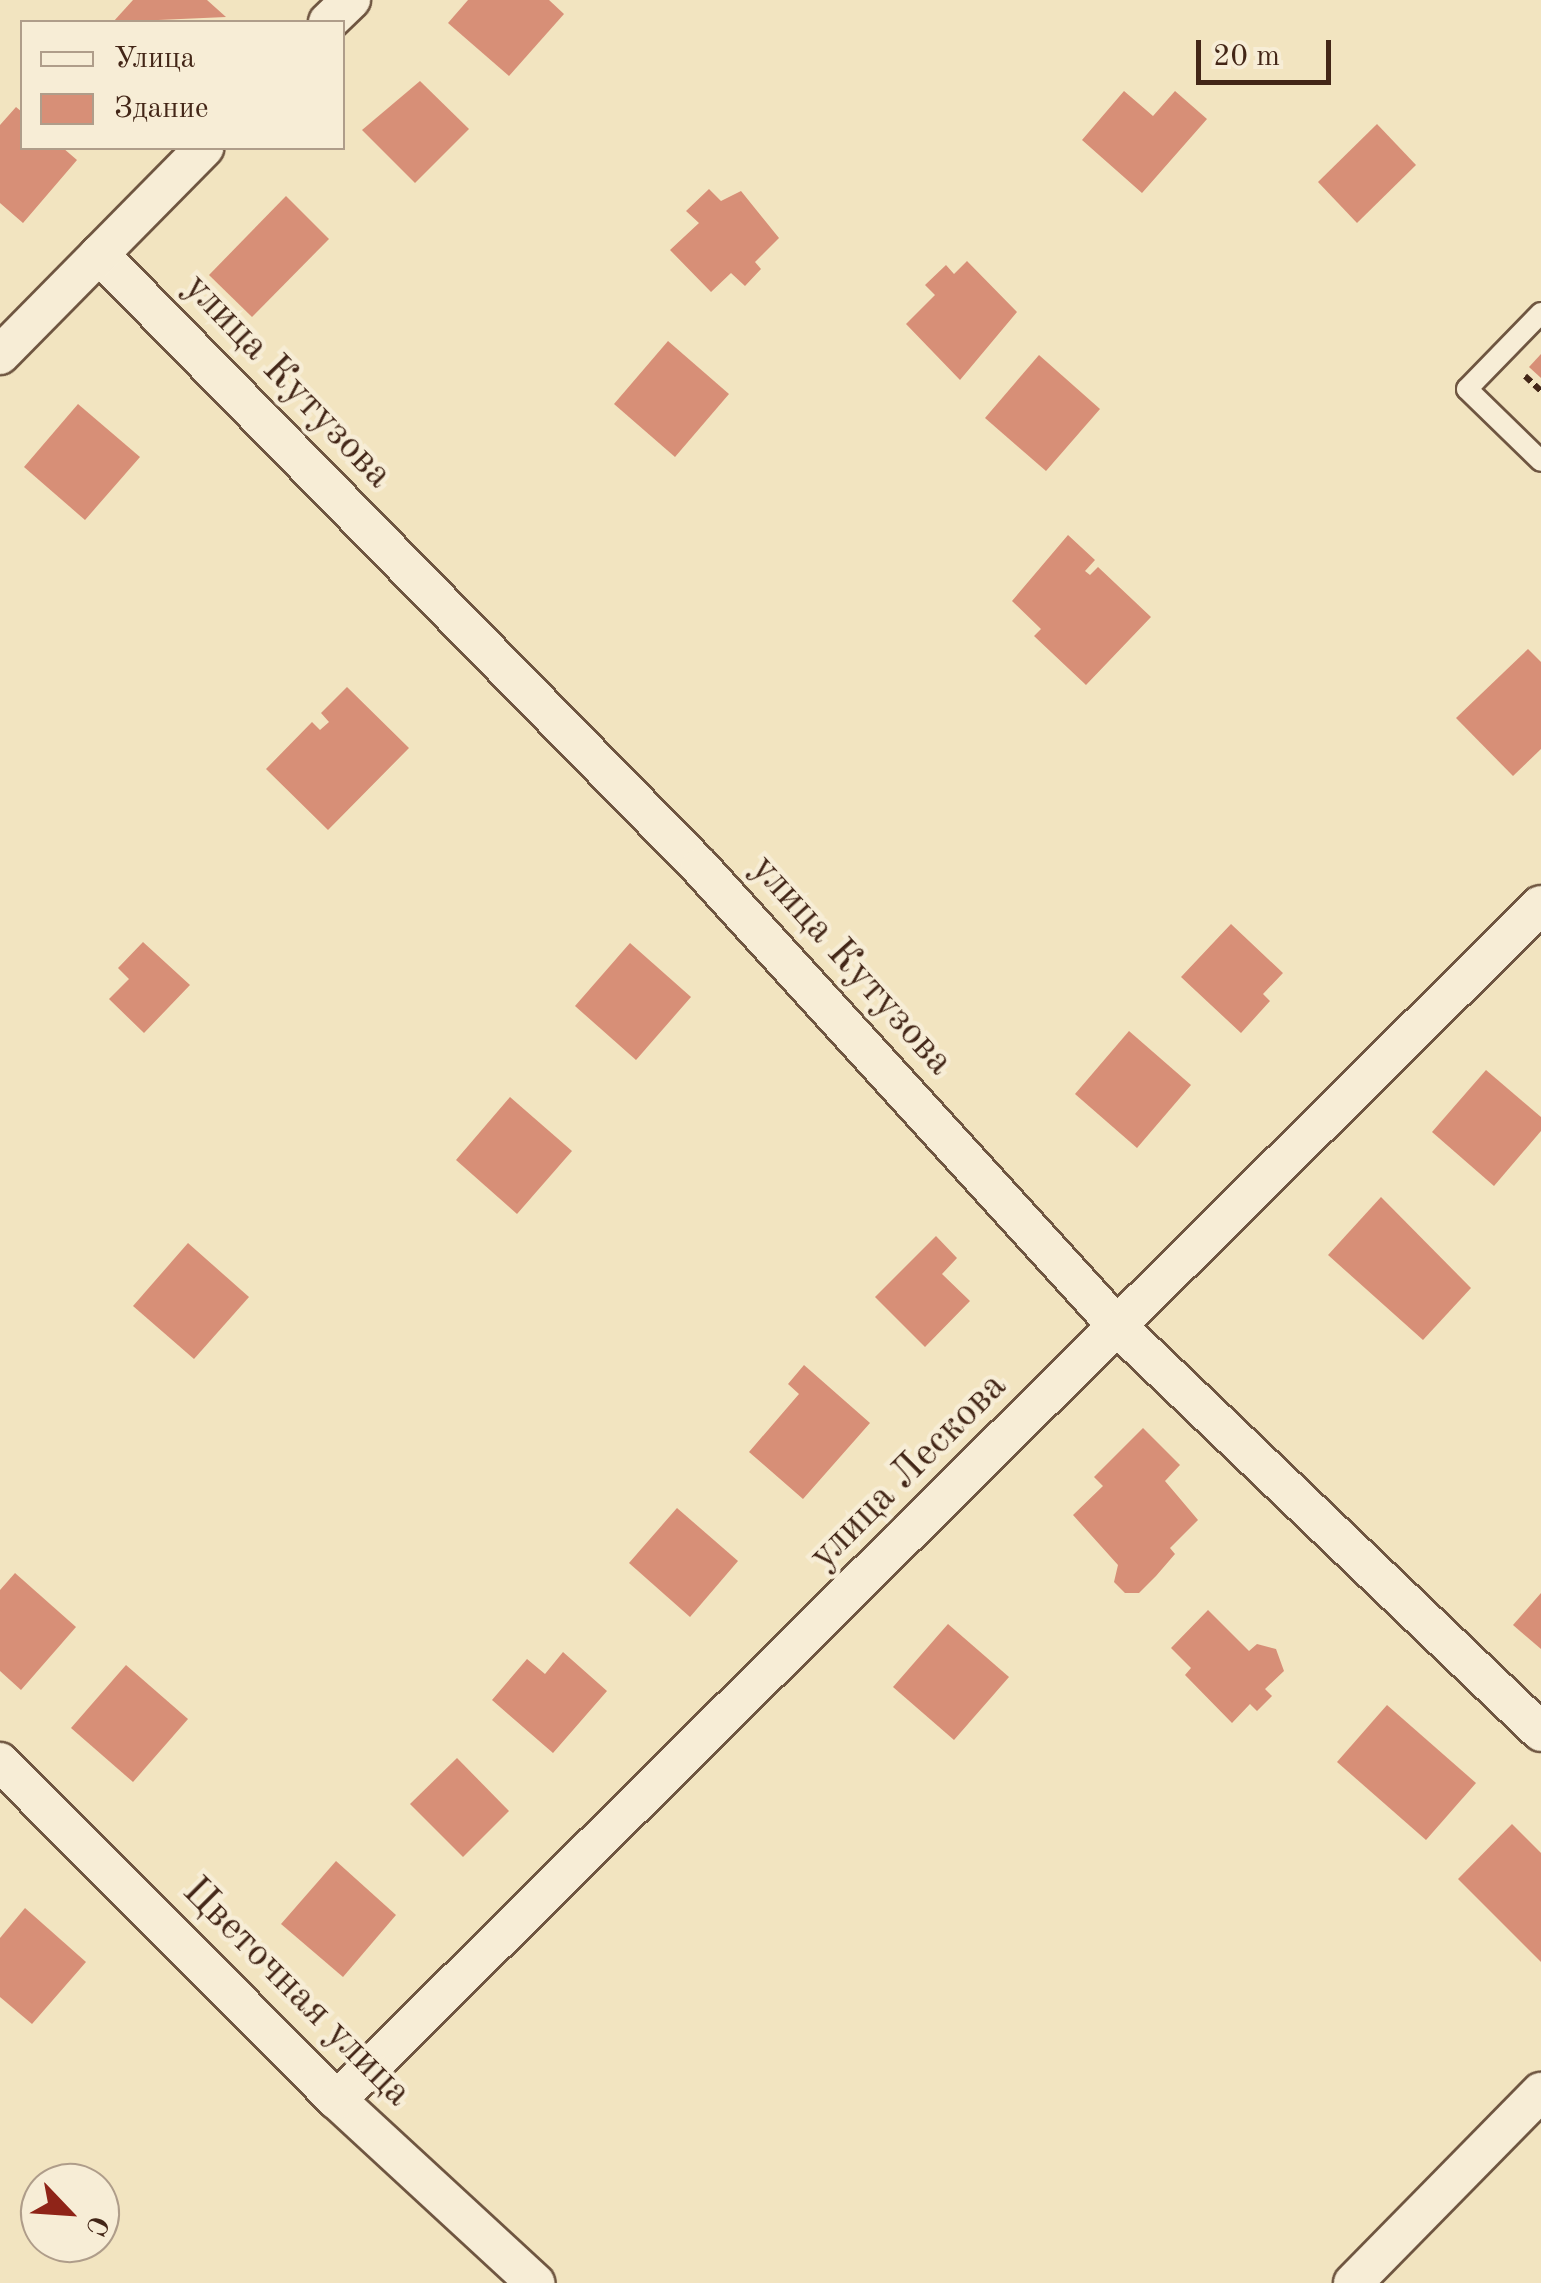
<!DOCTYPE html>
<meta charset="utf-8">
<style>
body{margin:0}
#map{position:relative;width:1541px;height:2283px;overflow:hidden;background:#f2e4c0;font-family:"Old Standard TT",serif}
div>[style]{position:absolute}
.building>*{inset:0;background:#d78f77}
.path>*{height:6px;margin-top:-3px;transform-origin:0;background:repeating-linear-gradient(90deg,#432617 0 8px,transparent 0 13px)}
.roads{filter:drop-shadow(2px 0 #6f5641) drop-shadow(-2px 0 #6f5641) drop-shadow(0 2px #6f5641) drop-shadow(0 -2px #6f5641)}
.lane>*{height:20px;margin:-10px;padding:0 10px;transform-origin:10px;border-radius:10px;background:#f7edd6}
.street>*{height:38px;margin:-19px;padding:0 19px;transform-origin:19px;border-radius:19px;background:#f7edd6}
span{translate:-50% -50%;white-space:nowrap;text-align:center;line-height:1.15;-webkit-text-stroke:9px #f7edd6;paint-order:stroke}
.street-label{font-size:40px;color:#432617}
.legend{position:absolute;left:20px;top:20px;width:325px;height:130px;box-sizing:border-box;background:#f7edd6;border:2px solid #af9d8a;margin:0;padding:12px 18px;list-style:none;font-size:30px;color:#432617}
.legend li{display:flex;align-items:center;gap:20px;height:50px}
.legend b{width:50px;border:2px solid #af9d8a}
.north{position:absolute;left:20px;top:2163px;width:100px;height:100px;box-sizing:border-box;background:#f7edd6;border:2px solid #af9d8a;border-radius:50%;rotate:115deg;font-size:28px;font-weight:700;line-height:40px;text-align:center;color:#432617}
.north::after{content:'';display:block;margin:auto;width:35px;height:45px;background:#8f2418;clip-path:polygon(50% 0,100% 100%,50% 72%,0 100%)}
.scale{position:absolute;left:1196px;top:40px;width:135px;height:45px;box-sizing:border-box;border:5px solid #432617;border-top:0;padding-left:12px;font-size:30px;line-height:35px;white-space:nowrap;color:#432617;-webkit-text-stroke:8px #f7edd6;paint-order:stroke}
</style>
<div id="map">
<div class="building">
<div style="clip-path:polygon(133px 0,207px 0,226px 17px,113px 22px)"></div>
<div style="clip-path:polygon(468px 0,549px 0,564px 14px,509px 76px,448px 23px)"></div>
<div style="clip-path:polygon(420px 81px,469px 129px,415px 183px,362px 130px)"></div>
<div style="clip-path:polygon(1124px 91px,1153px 116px,1175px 91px,1207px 119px,1142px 193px,1082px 140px)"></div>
<div style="clip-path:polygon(16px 107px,22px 112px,22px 148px,63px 148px,77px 160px,23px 223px,0 203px,0 125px)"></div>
<div style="clip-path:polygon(1377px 124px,1416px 165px,1357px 223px,1318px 182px)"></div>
<div style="clip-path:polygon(709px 189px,721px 201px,741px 191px,779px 238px,755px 262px,761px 269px,745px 286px,731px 273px,711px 292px,670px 250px,699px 223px,686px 211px)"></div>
<div style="clip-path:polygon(286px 196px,329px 239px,252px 317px,209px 275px)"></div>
<div style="clip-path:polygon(967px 261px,1017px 312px,960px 380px,906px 324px,935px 295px,925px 285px,946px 265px,954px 274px)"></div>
<div style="clip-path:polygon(668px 341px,729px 394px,675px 457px,614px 404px)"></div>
<div style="clip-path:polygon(1541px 354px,1541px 378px,1529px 367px)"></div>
<div style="clip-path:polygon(1039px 355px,1100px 409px,1046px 471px,985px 418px)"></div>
<div style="clip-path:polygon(78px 404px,140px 457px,85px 520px,24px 467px)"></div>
<div style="clip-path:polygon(1068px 535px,1095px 560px,1085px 571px,1090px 575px,1098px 567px,1151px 617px,1086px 685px,1034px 636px,1041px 629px,1012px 601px)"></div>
<div style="clip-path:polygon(1528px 649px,1541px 662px,1541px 749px,1513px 776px,1456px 718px)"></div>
<div style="clip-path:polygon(347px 687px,409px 748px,328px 830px,266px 769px,312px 722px,320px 730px,329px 722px,321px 713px)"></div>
<div style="clip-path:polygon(1231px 924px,1283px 973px,1263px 994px,1270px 1001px,1241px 1033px,1181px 977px)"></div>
<div style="clip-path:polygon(143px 942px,190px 985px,144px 1033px,109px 999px,129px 979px,118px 968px)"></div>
<div style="clip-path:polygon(630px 943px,691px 997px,636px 1060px,575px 1006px)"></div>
<div style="clip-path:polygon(1129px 1031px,1191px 1085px,1137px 1148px,1075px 1094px)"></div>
<div style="clip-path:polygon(1486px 1070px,1541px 1117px,1541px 1131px,1494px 1186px,1432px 1132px)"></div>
<div style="clip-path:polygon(510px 1097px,572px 1151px,517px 1214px,456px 1160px)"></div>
<div style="clip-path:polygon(1381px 1197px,1471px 1288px,1423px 1340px,1328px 1255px)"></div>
<div style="clip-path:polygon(936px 1236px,957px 1258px,942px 1274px,970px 1301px,925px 1347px,875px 1297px)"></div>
<div style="clip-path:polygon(188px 1243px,249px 1297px,194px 1359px,133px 1306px)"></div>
<div style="clip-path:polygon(804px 1365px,870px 1423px,803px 1499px,749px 1452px,799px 1394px,788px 1384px)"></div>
<div style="clip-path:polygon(1143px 1428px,1180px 1465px,1165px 1481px,1198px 1520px,1170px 1548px,1175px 1554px,1156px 1576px,1139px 1593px,1125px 1593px,1114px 1582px,1118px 1565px,1073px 1515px,1103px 1486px,1094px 1477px)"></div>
<div style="clip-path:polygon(677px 1508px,738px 1561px,690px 1617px,629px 1563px)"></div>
<div style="clip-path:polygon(15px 1573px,76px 1627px,21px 1690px,0 1671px,0 1590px)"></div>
<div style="clip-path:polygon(1541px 1593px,1541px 1649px,1513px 1625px)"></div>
<div style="clip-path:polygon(1208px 1610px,1249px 1651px,1257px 1644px,1276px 1649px,1284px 1671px,1265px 1689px,1272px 1696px,1257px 1711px,1250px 1704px,1232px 1723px,1185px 1675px,1191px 1668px,1171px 1648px)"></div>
<div style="clip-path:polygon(948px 1624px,1009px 1677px,954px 1740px,893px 1687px)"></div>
<div style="clip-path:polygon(563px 1652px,607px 1691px,553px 1753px,492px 1700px,527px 1659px,545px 1674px)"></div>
<div style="clip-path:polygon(126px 1665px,188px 1719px,133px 1782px,71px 1728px)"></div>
<div style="clip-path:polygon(1387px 1705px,1476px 1783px,1426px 1840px,1337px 1762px)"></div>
<div style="clip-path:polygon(457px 1758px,509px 1811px,463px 1857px,410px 1804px)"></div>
<div style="clip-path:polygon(1512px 1824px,1541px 1853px,1541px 1962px,1458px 1879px)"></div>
<div style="clip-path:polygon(336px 1861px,396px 1915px,343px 1977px,281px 1924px)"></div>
<div style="clip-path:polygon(25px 1908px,86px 1962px,32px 2024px,0 1997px,0 1938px)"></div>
</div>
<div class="path">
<div style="left:1525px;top:376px;width:22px;rotate:43deg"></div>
</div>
<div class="roads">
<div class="lane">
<div style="left:1541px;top:313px;width:106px;rotate:134.2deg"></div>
<div style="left:1467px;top:389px;width:103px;rotate:44.2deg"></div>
</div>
<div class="street">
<div style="left:328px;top:22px;width:32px;rotate:-44deg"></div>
<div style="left:99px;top:254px;width:858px;rotate:45.57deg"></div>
<div style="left:700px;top:867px;width:623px;rotate:47.73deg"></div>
<div style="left:1119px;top:1328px;width:584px;rotate:43.75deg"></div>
<div style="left:0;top:355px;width:291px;rotate:-45.4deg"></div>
<div style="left:0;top:1762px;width:477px;rotate:45.1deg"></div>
<div style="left:337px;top:2100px;width:270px;rotate:42.7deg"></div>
<div style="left:337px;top:2100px;width:1696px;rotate:-44.79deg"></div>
<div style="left:1353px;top:2283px;width:268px;rotate:-45.5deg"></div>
</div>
</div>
<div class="street-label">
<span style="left:287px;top:382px;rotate:46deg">улица Кутузова</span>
<span style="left:851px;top:966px;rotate:48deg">улица Кутузова</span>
<span style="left:909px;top:1472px;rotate:-45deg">улица Лескова</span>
<span style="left:296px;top:1993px;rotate:45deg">Цветочная улица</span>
</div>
<ul class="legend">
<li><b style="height:12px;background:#f7edd6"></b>Улица</li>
<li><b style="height:28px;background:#d78f77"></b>Здание</li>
</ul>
<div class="north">С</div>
<div class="scale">20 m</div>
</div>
